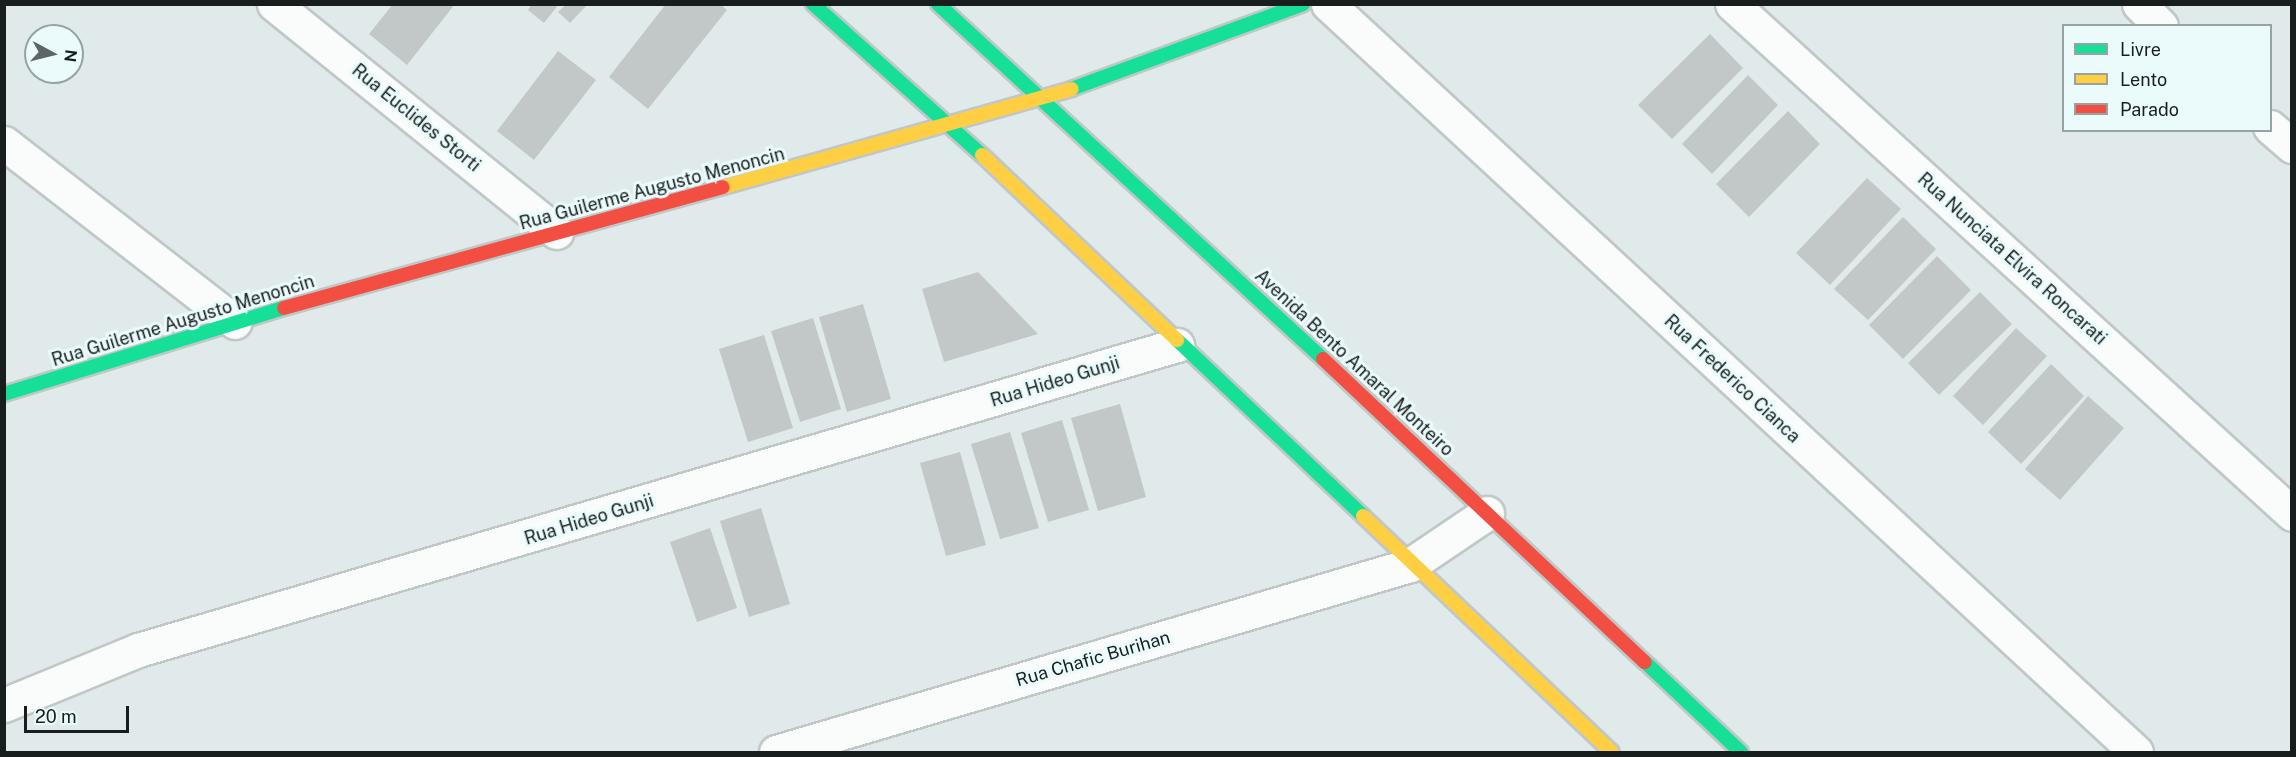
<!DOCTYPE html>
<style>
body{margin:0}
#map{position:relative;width:2296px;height:757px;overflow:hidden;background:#e1eaea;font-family:"Public Sans",sans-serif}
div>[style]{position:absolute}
.building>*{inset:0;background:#c2c8c8}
.roads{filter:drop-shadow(2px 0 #c0c7c7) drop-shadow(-2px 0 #c0c7c7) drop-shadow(0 2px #c0c7c7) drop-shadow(0 -2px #c0c7c7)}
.street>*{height:33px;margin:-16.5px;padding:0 16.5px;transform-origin:16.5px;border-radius:16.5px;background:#fafcfc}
.fast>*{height:14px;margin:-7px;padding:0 7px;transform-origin:7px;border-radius:7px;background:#16e098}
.slow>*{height:14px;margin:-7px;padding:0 7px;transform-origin:7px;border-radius:7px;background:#ffcf43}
.jam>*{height:14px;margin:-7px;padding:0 7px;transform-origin:7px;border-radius:7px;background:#f24e42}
span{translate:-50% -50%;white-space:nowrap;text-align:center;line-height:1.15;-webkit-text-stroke:6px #ebfbfb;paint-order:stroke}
.street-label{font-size:18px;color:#181e1e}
.frame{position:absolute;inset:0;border:6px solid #181e1e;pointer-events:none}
.legend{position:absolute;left:2062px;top:24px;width:210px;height:108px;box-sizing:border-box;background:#ebfbfb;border:2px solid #97a3a3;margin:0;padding:8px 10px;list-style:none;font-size:18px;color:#181e1e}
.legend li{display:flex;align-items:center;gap:12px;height:30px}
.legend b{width:30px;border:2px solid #97a3a3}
.north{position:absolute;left:24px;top:24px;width:60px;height:60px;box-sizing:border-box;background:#ebfbfb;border:2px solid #97a3a3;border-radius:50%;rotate:97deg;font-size:16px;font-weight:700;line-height:24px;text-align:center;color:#181e1e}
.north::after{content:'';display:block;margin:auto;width:21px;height:27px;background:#5e6565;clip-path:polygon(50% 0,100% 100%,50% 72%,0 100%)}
.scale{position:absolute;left:24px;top:706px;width:105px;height:27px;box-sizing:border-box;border:3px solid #181e1e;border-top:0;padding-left:8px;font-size:18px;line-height:21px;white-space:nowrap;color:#181e1e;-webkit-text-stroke:4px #ebfbfb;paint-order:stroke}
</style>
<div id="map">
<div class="building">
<div style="clip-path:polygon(393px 4px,455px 4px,407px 65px,369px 34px)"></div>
<div style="clip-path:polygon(532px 4px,559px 4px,544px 23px,528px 10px)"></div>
<div style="clip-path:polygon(666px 4px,720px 4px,727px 10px,648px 109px,609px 77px)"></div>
<div style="clip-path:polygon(566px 5px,587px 5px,570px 23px,558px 12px)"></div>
<div style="clip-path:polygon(1710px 34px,1743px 68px,1672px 139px,1638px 105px)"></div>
<div style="clip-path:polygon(558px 51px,596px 80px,534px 160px,497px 131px)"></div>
<div style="clip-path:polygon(1748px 75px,1778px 105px,1712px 174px,1682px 144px)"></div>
<div style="clip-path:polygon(1788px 111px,1820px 144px,1749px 217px,1716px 184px)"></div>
<div style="clip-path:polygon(1867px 178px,1901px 209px,1830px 285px,1796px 253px)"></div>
<div style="clip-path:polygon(1903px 217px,1936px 249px,1868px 320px,1834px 289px)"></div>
<div style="clip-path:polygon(1937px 256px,1971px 290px,1903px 359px,1869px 325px)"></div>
<div style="clip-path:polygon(978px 272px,1038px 334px,944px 362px,922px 289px)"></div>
<div style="clip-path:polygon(1980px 292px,2012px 324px,1939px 395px,1908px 363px)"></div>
<div style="clip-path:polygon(863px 304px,891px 399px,847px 412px,819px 317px)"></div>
<div style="clip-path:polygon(813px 318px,841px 409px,800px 422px,771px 331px)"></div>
<div style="clip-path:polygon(2016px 328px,2047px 356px,1983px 425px,1953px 396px)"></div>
<div style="clip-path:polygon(764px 335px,793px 428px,748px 442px,719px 349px)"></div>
<div style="clip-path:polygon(2051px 364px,2084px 396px,2021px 464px,1988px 432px)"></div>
<div style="clip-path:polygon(2088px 396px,2124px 428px,2060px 500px,2025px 469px)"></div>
<div style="clip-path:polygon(1120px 404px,1146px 497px,1098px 511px,1071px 418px)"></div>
<div style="clip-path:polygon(1062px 420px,1089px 510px,1048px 522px,1021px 433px)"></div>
<div style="clip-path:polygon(1010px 432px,1039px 528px,1000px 539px,971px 444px)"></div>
<div style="clip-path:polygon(960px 452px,986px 545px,946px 556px,920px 463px)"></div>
<div style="clip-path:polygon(761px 508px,790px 604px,749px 617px,720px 521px)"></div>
<div style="clip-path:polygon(710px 528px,737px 608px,697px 622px,670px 542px)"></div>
</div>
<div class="roads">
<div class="street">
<div style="left:274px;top:4px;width:363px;rotate:38.9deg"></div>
<div style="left:1328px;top:4px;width:1101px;rotate:42.79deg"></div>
<div style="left:1732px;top:4px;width:757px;rotate:42.32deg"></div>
<div style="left:2139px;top:4px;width:31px;rotate:45deg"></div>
<div style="left:2270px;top:127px;width:29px;rotate:41deg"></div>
<div style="left:4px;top:143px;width:292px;rotate:37.8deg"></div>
<div style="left:4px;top:705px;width:145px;rotate:-22.3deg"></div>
<div style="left:138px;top:650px;width:1083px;rotate:-16.36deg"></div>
<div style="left:776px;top:752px;width:661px;rotate:-16.43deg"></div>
<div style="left:1410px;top:565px;width:93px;rotate:-34deg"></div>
</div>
<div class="fast">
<div style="left:813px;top:4px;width:227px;rotate:41.8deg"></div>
<div style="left:938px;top:4px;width:524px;rotate:42.68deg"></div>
<div style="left:1071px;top:89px;width:247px;rotate:-20.1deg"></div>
<div style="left:1177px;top:340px;width:256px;rotate:43.4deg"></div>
<div style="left:4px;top:394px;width:293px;rotate:-17.1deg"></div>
<div style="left:1645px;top:662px;width:132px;rotate:43.2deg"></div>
</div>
<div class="slow">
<div style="left:982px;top:155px;width:269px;rotate:43.5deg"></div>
<div style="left:723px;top:187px;width:362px;rotate:-15.7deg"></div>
<div style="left:1363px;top:516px;width:343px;rotate:43.5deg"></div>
</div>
<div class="jam">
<div style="left:284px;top:308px;width:455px;rotate:-15.4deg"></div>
<div style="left:1323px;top:359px;width:442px;rotate:43.3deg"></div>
</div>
</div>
<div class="street-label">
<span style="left:416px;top:118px;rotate:39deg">Rua Euclides Storti</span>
<span style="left:652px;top:189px;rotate:-15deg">Rua Guilerme Augusto Menoncin</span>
<span style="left:2012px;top:259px;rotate:42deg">Rua Nunciata Elvira Roncarati</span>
<span style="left:183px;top:321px;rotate:-17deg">Rua Guilerme Augusto Menoncin</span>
<span style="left:1354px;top:363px;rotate:43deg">Avenida Bento Amaral Monteiro</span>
<span style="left:1732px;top:379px;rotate:43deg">Rua Frederico Cianca</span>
<span style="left:1055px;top:382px;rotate:-17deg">Rua Hideo Gunji</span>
<span style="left:589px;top:520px;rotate:-17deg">Rua Hideo Gunji</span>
<span style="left:1093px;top:659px;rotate:-16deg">Rua Chafic Burihan</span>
</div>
<div class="frame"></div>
<ul class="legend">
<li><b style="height:8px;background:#16e098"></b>Livre</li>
<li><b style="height:8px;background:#ffcf43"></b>Lento</li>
<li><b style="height:8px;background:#f24e42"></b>Parado</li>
</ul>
<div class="north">N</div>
<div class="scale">20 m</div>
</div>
